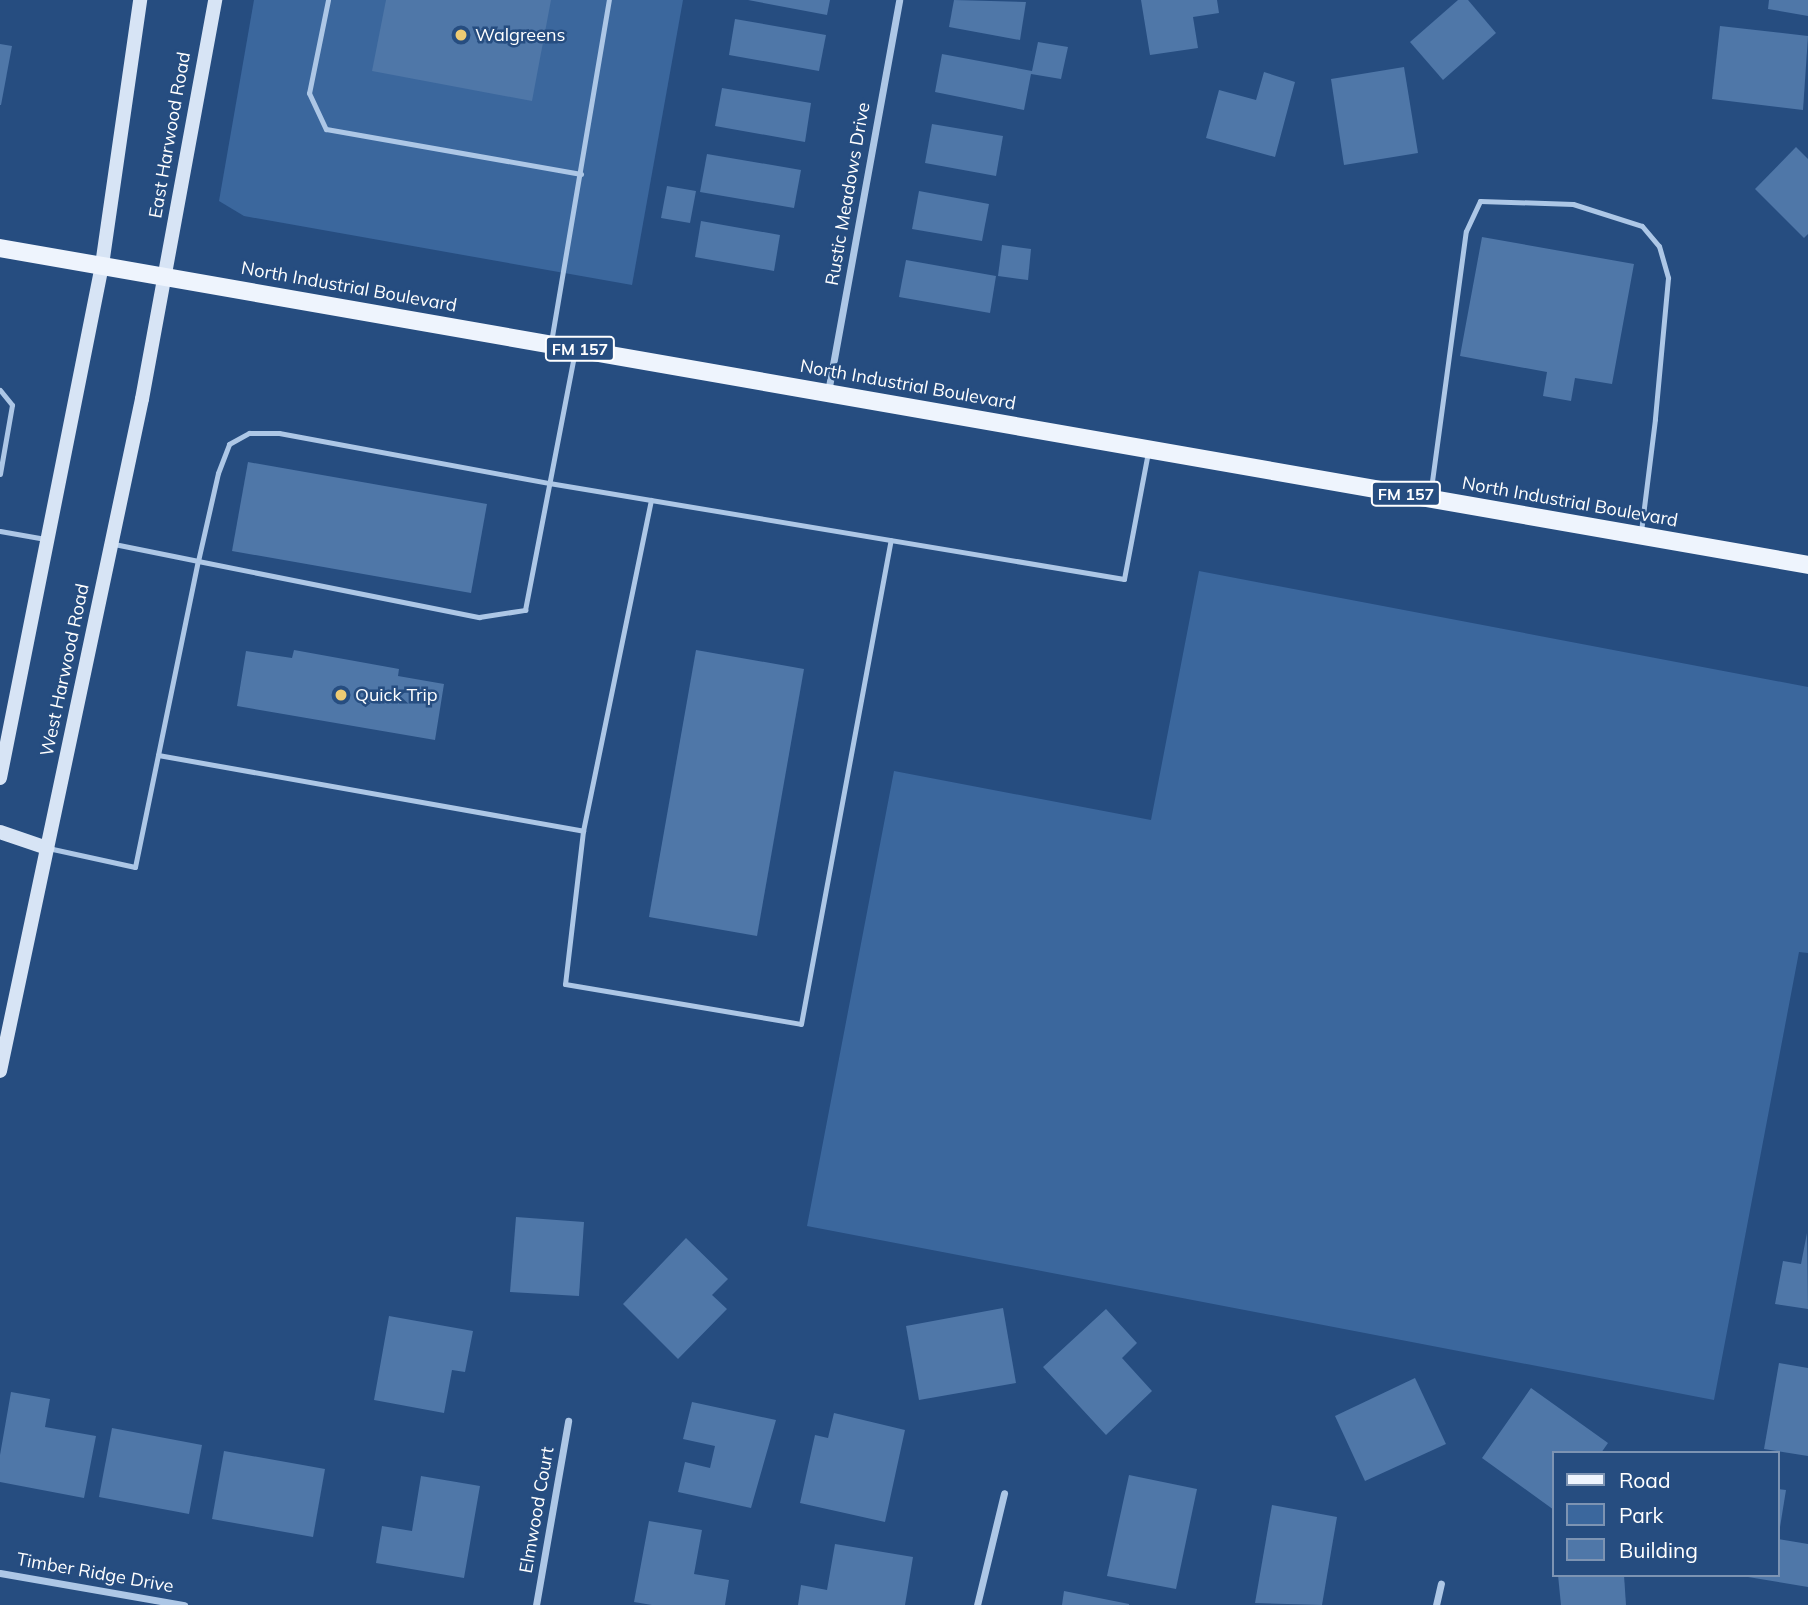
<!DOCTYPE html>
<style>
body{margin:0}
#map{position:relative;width:1808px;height:1605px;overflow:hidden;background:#264d80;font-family:Mulish,sans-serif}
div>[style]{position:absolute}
.green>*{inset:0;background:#3b679d}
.building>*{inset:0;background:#4f77a8}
.lane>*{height:5px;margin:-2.5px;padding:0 2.5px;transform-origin:2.5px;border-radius:2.5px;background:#adc7e6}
.street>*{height:7px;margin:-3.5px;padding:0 3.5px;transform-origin:3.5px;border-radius:3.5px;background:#adc7e6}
.secondary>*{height:14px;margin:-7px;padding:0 7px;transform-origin:7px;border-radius:7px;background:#d7e4f5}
.primary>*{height:18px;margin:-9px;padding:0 9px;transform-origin:9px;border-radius:9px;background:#eef4fd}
.dots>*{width:19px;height:19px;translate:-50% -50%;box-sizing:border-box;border:4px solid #264d80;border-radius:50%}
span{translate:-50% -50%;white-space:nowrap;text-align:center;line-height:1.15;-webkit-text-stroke:5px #264d80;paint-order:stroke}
.shield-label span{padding:2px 5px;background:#264d80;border:2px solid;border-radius:5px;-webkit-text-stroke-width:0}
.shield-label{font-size:16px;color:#fff;font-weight:700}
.poi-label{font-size:18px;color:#fff}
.left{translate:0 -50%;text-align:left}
.street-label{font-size:18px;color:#fff}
.legend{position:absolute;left:1552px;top:1451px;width:228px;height:126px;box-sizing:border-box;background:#264d80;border:2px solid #7d94b3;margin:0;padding:9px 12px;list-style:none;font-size:21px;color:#fff}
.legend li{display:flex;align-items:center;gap:14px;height:35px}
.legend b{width:35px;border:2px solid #7d94b3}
</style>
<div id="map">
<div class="green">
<div style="clip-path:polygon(254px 0,683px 0,632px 285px,244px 216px,219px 201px)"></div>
<div style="clip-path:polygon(1199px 571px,1808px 687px,1808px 953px,1799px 952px,1714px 1400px,807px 1226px,894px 771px,1151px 820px)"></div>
</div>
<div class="building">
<div style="clip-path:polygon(386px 0,551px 0,532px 101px,372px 71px)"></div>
<div style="clip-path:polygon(748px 0,830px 0,827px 15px)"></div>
<div style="clip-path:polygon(954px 0,1026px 2px,1020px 40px,949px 27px)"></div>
<div style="clip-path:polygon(1141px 0,1217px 0,1219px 13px,1193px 17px,1198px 48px,1150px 55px)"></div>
<div style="clip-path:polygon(1458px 0,1468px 0,1496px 33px,1443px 80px,1410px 42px)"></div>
<div style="clip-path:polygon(1769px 0,1808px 0,1808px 16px,1768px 9px)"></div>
<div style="clip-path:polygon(735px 19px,826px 35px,819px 71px,729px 55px)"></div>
<div style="clip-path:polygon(1720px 26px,1808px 36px,1803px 110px,1712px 99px)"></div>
<div style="clip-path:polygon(1038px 42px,1068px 47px,1061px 79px,1031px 74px,1024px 110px,935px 92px,942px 54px,1032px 71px)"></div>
<div style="clip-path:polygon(0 44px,12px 46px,1px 105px,0 105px)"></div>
<div style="clip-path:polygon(1404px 67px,1418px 153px,1344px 165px,1331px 79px)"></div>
<div style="clip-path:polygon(1264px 72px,1295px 82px,1275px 157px,1206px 138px,1219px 90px,1256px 100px)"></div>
<div style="clip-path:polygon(722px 88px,811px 103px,805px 142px,715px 126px)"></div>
<div style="clip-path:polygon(932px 124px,1003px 136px,996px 176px,925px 163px)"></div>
<div style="clip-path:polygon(1796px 147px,1808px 159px,1808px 234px,1804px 238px,1755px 189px)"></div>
<div style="clip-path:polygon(707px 154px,801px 170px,794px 208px,700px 192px)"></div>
<div style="clip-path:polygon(667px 186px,696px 191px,690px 223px,661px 218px)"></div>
<div style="clip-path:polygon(919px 191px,989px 204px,982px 241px,912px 229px)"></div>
<div style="clip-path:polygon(701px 221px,780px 235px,774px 271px,695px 257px)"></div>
<div style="clip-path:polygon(1482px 237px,1634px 264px,1612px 384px,1575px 378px,1571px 401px,1543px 396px,1547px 372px,1460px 356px)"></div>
<div style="clip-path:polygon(1002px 245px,1031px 249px,1028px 280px,998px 276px)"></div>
<div style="clip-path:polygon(906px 260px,996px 276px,990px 313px,899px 297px)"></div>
<div style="clip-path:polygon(248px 462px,487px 504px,471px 593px,232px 551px)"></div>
<div style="clip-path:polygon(294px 650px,399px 669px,398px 676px,444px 684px,435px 740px,237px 706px,246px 651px,292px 658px)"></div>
<div style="clip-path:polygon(696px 650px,804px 669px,757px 936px,649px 917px)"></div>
<div style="clip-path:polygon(516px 1217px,584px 1222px,579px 1296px,510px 1292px)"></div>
<div style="clip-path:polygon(1807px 1233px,1808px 1309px,1775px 1304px,1783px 1261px,1801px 1264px)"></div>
<div style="clip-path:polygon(686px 1238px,728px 1279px,712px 1295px,727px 1309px,678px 1359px,623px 1304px)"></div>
<div style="clip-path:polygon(1003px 1308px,1016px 1383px,919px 1400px,906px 1326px)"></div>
<div style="clip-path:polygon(1106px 1309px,1137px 1343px,1122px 1358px,1152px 1391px,1106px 1435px,1043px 1367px)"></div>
<div style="clip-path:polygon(389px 1316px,473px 1331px,465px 1372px,452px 1370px,444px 1413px,374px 1400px)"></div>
<div style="clip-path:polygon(1779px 1363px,1808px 1368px,1808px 1456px,1764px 1449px)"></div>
<div style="clip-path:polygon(1415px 1378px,1446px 1444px,1365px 1481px,1335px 1416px)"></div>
<div style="clip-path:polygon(1531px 1388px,1608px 1443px,1601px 1453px,1554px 1453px,1554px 1510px,1482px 1458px)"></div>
<div style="clip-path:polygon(11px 1392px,50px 1399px,45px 1427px,96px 1436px,84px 1498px,0 1482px,0 1455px)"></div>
<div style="clip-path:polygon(692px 1402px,776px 1420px,751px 1508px,678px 1492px,685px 1462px,710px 1468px,715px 1446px,683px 1439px)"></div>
<div style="clip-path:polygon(834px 1413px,905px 1430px,885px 1522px,800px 1503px,815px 1435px,828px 1438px)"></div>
<div style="clip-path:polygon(112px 1428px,202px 1445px,189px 1514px,99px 1497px)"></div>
<div style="clip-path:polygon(224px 1451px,325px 1469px,313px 1537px,212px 1519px)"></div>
<div style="clip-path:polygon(1129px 1475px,1197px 1489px,1176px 1589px,1107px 1576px)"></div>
<div style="clip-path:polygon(421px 1476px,480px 1486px,464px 1578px,376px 1563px,382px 1526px,412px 1531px)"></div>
<div style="clip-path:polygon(1778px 1489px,1786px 1490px,1780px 1527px,1778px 1526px)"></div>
<div style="clip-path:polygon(1272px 1505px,1337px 1517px,1322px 1605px,1255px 1603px)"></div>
<div style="clip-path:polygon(649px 1521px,702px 1530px,694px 1574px,729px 1580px,725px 1605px,652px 1605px,634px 1602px)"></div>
<div style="clip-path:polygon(1778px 1539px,1808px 1544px,1808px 1587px,1748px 1577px,1778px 1575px)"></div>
<div style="clip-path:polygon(835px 1544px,913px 1557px,905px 1605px,798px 1605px,801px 1585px,827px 1590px)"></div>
<div style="clip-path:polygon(1558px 1575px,1624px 1575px,1626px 1605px,1561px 1605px)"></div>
<div style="clip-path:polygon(1064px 1591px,1129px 1604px,1129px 1605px,1062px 1605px)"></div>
</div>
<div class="lane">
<div style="left:328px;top:0;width:95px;rotate:101.5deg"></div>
<div style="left:309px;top:93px;width:40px;rotate:65deg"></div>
<div style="left:326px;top:129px;width:259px;rotate:10deg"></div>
<div style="left:551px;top:342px;width:347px;rotate:-80.4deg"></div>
<div style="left:0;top:390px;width:19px;rotate:51deg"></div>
<div style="left:12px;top:405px;width:70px;rotate:99.9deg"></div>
<div style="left:1430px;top:496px;width:267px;rotate:-82.3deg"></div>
<div style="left:1466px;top:231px;width:33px;rotate:-65deg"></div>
<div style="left:1480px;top:201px;width:93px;rotate:1.8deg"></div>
<div style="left:1573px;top:204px;width:72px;rotate:17.7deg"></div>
<div style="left:1642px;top:226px;width:26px;rotate:50deg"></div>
<div style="left:1659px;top:246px;width:33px;rotate:74deg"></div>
<div style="left:1668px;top:278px;width:142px;rotate:95.3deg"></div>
<div style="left:1655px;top:419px;width:114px;rotate:97.1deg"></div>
<div style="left:0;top:531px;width:46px;rotate:10.1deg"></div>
<div style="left:114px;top:544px;width:86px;rotate:11.4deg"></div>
<div style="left:198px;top:561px;width:90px;rotate:-77.2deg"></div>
<div style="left:218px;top:473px;width:31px;rotate:-69deg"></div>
<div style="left:229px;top:444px;width:23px;rotate:-29deg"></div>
<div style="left:249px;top:433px;width:30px"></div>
<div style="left:279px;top:433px;width:275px;rotate:10.5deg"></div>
<div style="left:549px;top:483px;width:583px;rotate:9.48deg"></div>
<div style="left:1124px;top:579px;width:129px;rotate:-79.3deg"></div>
<div style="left:158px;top:755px;width:432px;rotate:10.1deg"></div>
<div style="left:583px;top:831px;width:154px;rotate:96.7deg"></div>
<div style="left:565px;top:984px;width:239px;rotate:9.6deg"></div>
<div style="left:801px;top:1024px;width:492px;rotate:-79.5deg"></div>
<div style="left:583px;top:831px;width:338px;rotate:-78.4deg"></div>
<div style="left:48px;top:848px;width:89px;rotate:12.3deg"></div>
<div style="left:135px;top:867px;width:312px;rotate:-78.4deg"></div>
<div style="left:198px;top:561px;width:287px;rotate:11.3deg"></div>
<div style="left:479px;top:617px;width:47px;rotate:-8.7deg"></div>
<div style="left:525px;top:610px;width:264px;rotate:-79.1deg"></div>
</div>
<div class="street">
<div style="left:828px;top:392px;width:398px;rotate:-79.7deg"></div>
<div style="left:0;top:1573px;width:187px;rotate:9.9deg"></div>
<div style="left:536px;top:1605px;width:187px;rotate:-80.1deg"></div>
<div style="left:977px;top:1605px;width:115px;rotate:-76.4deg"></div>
<div style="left:1436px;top:1605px;width:22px;rotate:-77deg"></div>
</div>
<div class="secondary">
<div style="left:0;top:778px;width:523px;rotate:-78.75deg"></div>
<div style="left:102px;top:265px;width:268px;rotate:-81.8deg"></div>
<div style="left:0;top:832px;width:50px;rotate:18.8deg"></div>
<div style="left:0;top:1071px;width:687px;rotate:-78.07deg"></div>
<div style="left:142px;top:399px;width:406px;rotate:-79.6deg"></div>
</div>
<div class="primary">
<div style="left:0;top:248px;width:1836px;rotate:9.94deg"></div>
</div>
<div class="dots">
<div style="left:461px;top:35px;background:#eecb73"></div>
<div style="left:341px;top:695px;background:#eecb73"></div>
</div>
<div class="shield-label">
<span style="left:580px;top:349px">FM 157</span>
<span style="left:1406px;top:494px">FM 157</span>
</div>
<div class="poi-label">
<span class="left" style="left:475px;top:35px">Walgreens</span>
<span class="left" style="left:355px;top:695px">Quick Trip</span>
</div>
<div class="street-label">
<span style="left:170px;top:135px;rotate:-80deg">East Harwood Road</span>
<span style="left:848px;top:194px;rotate:-80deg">Rustic Meadows Drive</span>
<span style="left:349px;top:287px;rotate:10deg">North Industrial Boulevard</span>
<span style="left:908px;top:385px;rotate:10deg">North Industrial Boulevard</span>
<span style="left:1570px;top:502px;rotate:10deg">North Industrial Boulevard</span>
<span style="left:65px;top:670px;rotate:-78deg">West Harwood Road</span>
<span style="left:537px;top:1510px;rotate:-80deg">Elmwood Court</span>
<span style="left:95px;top:1573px;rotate:10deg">Timber Ridge Drive</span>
</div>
<ul class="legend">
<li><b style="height:9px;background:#eef4fd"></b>Road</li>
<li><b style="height:19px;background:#3b679d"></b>Park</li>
<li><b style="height:19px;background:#4f77a8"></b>Building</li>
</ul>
</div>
